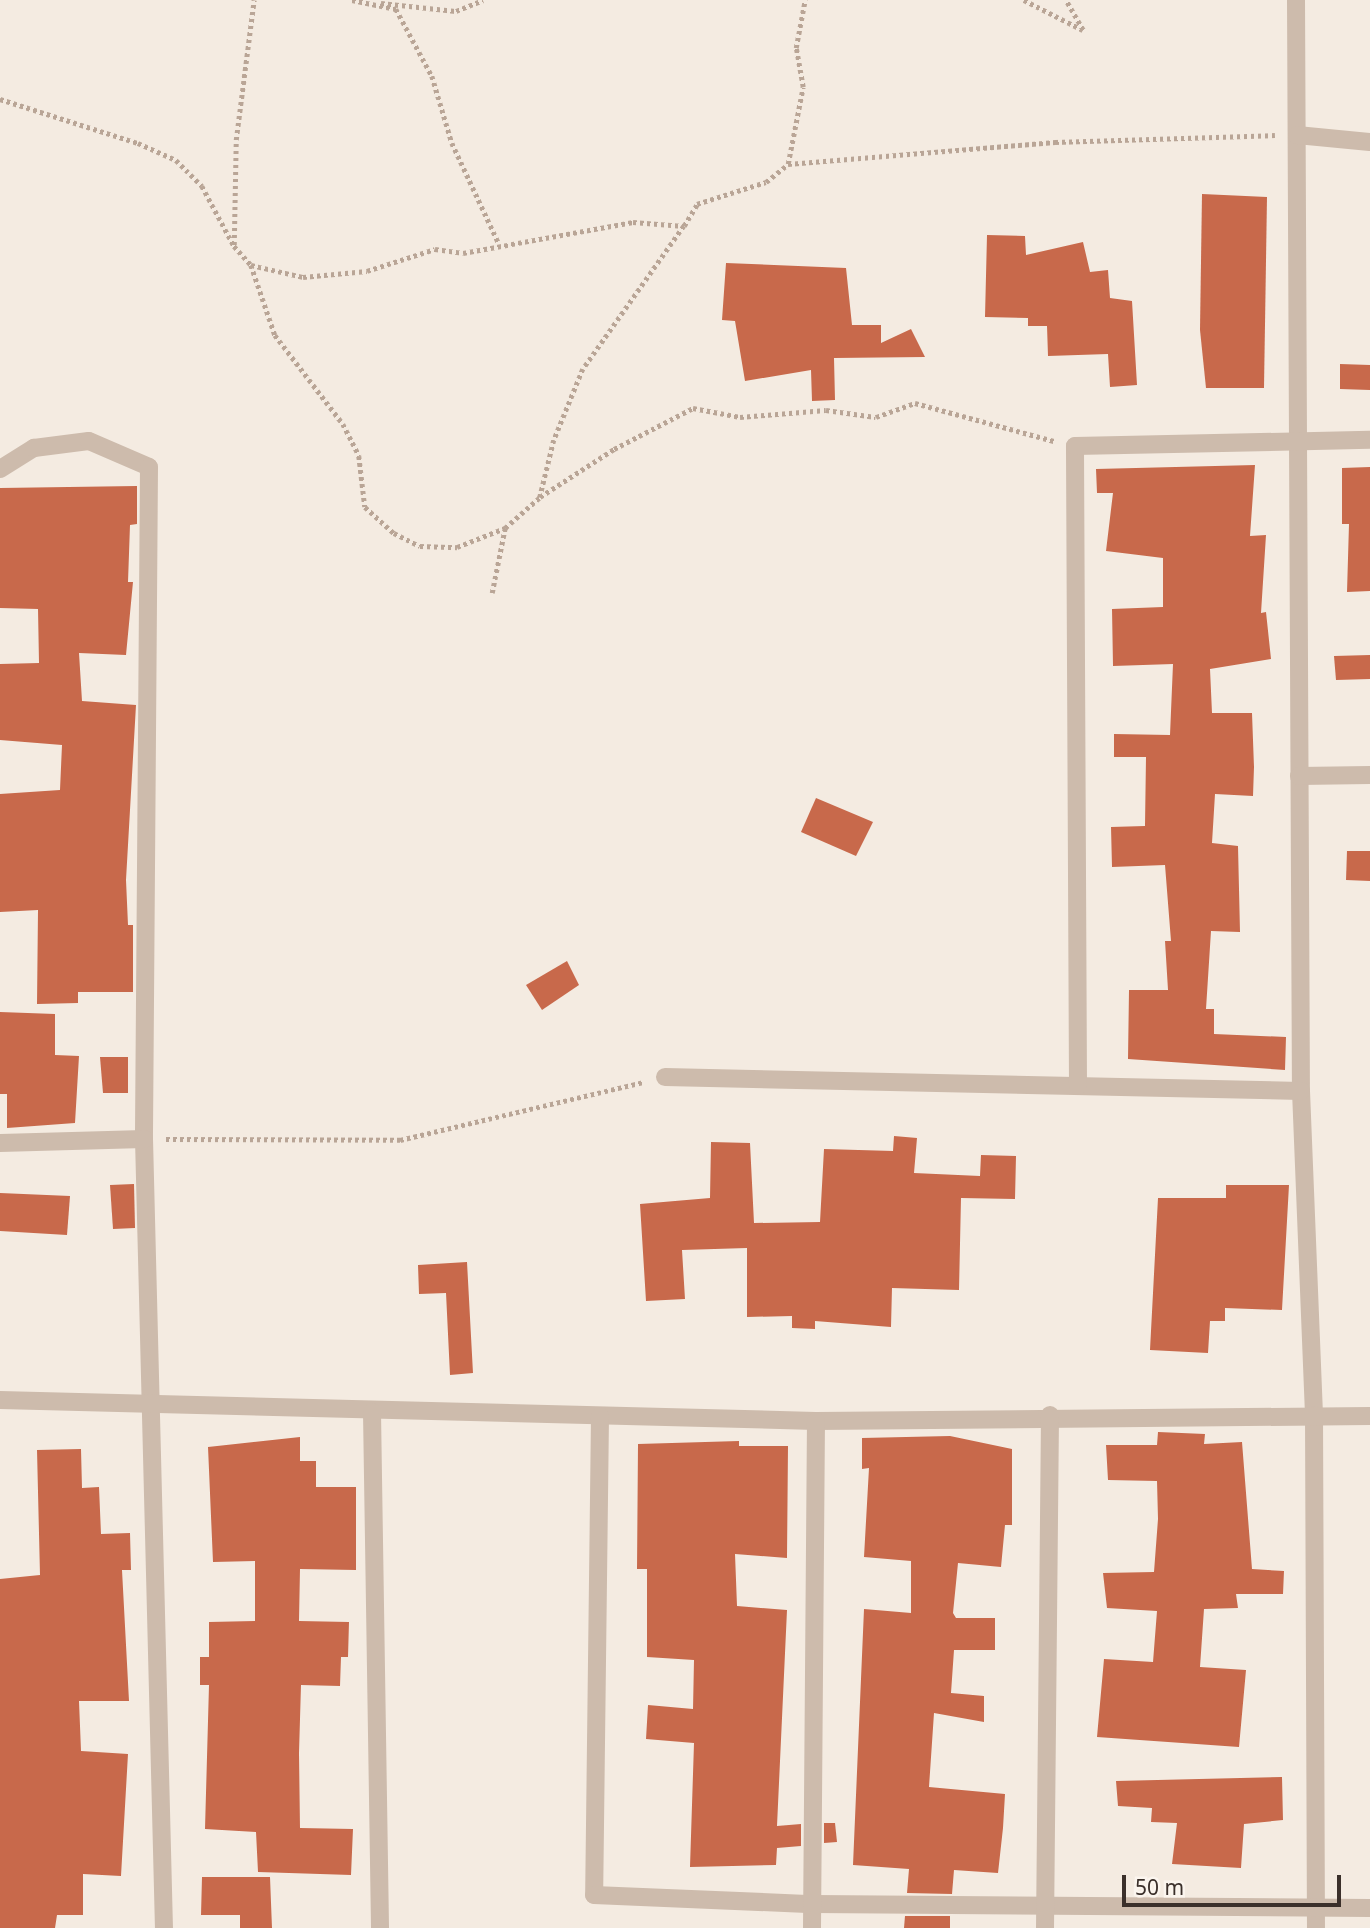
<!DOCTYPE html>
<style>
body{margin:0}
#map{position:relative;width:1370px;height:1928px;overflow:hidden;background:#f4ebe1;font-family:"Noto Sans",sans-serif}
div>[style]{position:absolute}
.building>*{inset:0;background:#c8694b}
.path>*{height:4.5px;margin-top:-2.25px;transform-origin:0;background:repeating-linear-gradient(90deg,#b9a596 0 3.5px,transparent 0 7px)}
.street>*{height:18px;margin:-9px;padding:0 9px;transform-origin:9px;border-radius:9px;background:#cdbbac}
span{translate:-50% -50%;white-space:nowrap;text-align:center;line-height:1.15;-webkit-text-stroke:5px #fbf5ee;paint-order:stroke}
.scale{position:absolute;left:1122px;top:1875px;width:219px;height:32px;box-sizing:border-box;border:4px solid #3b302b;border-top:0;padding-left:9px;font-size:21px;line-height:24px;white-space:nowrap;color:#3b302b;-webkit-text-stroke:5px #fbf5ee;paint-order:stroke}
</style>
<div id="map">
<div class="building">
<div style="clip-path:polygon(1202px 194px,1267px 197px,1264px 388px,1206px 388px,1200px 330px)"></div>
<div style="clip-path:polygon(987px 235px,1025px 236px,1026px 255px,1083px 242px,1090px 272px,1108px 270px,1110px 298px,1132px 301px,1137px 385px,1110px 387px,1108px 354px,1048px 356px,1047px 326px,1028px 326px,1028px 318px,985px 317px)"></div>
<div style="clip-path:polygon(726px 263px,846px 268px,852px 325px,881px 325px,881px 343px,911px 329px,925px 357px,834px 358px,835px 400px,812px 401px,811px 370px,745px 381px,735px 321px,722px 320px)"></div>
<div style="clip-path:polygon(1340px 364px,1370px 365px,1370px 390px,1340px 389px)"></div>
<div style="clip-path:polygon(1255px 465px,1250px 536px,1266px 535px,1261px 613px,1266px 612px,1271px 659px,1210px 669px,1212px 713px,1252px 713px,1254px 767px,1253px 796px,1215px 794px,1212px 843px,1238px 846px,1240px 932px,1211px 931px,1206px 1009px,1214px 1009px,1214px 1034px,1286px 1037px,1285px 1070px,1128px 1059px,1129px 990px,1168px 990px,1165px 941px,1171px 941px,1165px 865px,1112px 867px,1111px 827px,1145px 826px,1146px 757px,1114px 757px,1114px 734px,1170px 735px,1173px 664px,1113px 666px,1112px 609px,1163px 607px,1163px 558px,1106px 551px,1113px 493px,1097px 493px,1096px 469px)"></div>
<div style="clip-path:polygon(1370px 467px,1370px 591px,1347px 592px,1349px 524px,1342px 524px,1342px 468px)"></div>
<div style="clip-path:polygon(137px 486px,137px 524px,130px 525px,128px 582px,133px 582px,126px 655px,79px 653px,82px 701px,136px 705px,126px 880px,128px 925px,133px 925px,133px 992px,78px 992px,78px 1003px,37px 1004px,38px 910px,0 912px,0 794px,60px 790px,62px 745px,0 740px,0 664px,39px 663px,38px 609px,0 608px,0 488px)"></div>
<div style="clip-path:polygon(1370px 655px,1370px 679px,1336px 680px,1334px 656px)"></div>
<div style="clip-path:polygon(816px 798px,873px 822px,856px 856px,801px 832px)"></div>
<div style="clip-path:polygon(1347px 851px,1370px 851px,1370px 881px,1346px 880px)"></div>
<div style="clip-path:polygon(567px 961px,579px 985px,542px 1010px,526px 985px)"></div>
<div style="clip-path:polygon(0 1012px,55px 1014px,55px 1055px,79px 1056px,75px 1123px,7px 1128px,7px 1094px,0 1094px)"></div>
<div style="clip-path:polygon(100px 1057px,128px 1057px,128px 1093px,103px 1093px)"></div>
<div style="clip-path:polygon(894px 1136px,917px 1138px,914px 1173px,980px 1176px,981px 1155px,1016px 1156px,1015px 1199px,961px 1198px,959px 1290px,892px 1288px,891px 1327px,815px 1321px,815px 1329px,792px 1328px,792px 1316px,747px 1317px,747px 1248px,682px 1250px,685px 1299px,646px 1301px,640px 1204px,710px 1198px,711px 1142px,750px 1143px,754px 1223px,820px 1222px,824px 1149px,893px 1151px)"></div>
<div style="clip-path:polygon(134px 1184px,135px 1228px,113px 1229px,110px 1185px)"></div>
<div style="clip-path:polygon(1226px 1185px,1289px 1185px,1282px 1310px,1225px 1308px,1225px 1321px,1210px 1321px,1208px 1353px,1150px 1350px,1158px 1198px,1226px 1198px)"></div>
<div style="clip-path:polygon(0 1193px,70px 1196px,67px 1235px,0 1231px)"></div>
<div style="clip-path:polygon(467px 1262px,473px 1373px,450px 1375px,446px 1293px,419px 1294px,418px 1265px)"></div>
<div style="clip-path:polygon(1158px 1432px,1205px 1434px,1204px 1444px,1242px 1442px,1252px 1569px,1284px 1571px,1283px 1594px,1236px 1594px,1238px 1608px,1204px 1609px,1200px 1667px,1246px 1670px,1239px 1747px,1097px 1737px,1104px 1659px,1153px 1662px,1157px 1611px,1107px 1608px,1103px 1573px,1154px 1572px,1158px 1519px,1157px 1481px,1108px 1480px,1106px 1445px,1157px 1445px)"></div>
<div style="clip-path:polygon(950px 1436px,1012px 1449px,1012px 1525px,1005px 1525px,1001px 1567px,958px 1563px,953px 1613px,956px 1618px,995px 1618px,995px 1650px,954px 1650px,951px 1693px,984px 1696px,984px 1722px,934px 1713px,929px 1787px,1005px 1794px,1003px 1828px,998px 1873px,954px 1870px,952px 1894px,907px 1893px,909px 1869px,853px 1865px,864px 1609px,911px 1613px,911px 1561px,864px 1557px,869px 1468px,862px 1469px,862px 1438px)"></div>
<div style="clip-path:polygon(300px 1437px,300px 1461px,316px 1461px,316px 1487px,356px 1487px,356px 1570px,300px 1569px,299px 1621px,349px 1622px,348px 1657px,341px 1657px,340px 1686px,301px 1685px,299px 1753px,300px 1828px,353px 1829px,351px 1875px,258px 1872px,256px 1832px,205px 1829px,209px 1685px,200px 1685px,200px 1657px,209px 1657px,209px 1622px,255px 1621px,255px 1561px,213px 1562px,208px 1447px)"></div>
<div style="clip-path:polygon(739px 1441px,739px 1446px,788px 1446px,787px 1558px,735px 1554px,737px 1606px,787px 1610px,777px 1826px,801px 1824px,801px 1846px,777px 1848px,776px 1865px,690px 1867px,694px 1743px,646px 1739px,648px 1705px,693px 1709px,694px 1660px,647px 1657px,647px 1569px,637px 1569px,638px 1444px)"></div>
<div style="clip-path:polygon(81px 1449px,82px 1488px,99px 1487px,101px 1534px,130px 1533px,131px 1570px,122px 1570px,129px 1701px,79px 1701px,81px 1751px,128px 1754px,121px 1876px,83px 1874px,83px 1915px,57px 1915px,55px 1928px,0 1928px,0 1579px,40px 1575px,37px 1450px)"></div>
<div style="clip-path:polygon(1282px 1777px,1283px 1820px,1244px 1824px,1241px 1868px,1172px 1864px,1177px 1823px,1151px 1822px,1152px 1808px,1118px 1806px,1116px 1781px)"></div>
<div style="clip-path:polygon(824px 1823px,835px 1823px,837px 1842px,824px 1843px)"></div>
<div style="clip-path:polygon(202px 1877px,270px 1877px,272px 1928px,240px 1928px,240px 1915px,201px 1915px)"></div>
<div style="clip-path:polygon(905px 1916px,950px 1916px,950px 1928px,904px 1928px)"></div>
</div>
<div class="path">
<div style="left:352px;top:0;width:45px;rotate:11.6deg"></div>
<div style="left:396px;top:9px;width:76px;rotate:61.8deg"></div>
<div style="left:432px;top:76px;width:70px;rotate:73.4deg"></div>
<div style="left:452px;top:143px;width:111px;rotate:65deg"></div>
<div style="left:1024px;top:0;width:66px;rotate:27deg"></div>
<div style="left:1083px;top:30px;width:34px;rotate:-120deg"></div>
<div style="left:381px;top:3px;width:75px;rotate:6.1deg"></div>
<div style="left:456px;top:11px;width:29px;rotate:-22deg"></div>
<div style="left:0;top:99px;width:145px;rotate:17.7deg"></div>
<div style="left:138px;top:143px;width:42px;rotate:24.1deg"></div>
<div style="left:176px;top:160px;width:37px;rotate:45deg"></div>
<div style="left:202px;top:186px;width:68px;rotate:61.9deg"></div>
<div style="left:234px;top:246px;width:25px;rotate:48deg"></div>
<div style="left:251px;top:265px;width:74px;rotate:71.1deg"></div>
<div style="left:275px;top:335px;width:112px;rotate:52.6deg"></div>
<div style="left:343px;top:424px;width:36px;rotate:63deg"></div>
<div style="left:359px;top:456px;width:51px;rotate:83.3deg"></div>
<div style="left:365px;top:507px;width:39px;rotate:42deg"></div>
<div style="left:394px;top:533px;width:29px;rotate:27deg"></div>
<div style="left:420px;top:546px;width:37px;rotate:2deg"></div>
<div style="left:457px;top:547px;width:52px;rotate:-21.6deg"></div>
<div style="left:788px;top:164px;width:268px;rotate:-4.7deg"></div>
<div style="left:1055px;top:142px;width:220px;rotate:-1.8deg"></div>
<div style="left:684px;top:226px;width:26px;rotate:-59deg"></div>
<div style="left:697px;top:204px;width:72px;rotate:-17.7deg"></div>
<div style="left:766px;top:182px;width:28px;rotate:-39deg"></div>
<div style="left:788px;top:164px;width:78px;rotate:-79deg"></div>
<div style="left:803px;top:87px;width:40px;rotate:-100deg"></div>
<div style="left:796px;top:48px;width:49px;rotate:-79.4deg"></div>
<div style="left:234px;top:245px;width:105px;rotate:-88.9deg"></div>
<div style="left:236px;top:140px;width:141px;rotate:-82.7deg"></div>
<div style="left:251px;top:265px;width:53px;rotate:13deg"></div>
<div style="left:303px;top:277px;width:64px;rotate:-5.4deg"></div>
<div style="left:367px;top:271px;width:71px;rotate:-17.9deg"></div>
<div style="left:435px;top:249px;width:28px;rotate:8deg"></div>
<div style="left:463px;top:253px;width:173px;rotate:-10.3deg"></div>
<div style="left:633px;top:222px;width:51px;rotate:4.5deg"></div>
<div style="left:684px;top:226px;width:175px;rotate:125.2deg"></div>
<div style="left:583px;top:369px;width:77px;rotate:112.2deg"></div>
<div style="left:554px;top:440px;width:59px;rotate:103.8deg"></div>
<div style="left:492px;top:593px;width:66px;rotate:-78.7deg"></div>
<div style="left:505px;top:528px;width:47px;rotate:-41.5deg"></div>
<div style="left:540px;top:497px;width:88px;rotate:-33deg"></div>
<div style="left:614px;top:449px;width:89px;rotate:-27.4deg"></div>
<div style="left:693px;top:408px;width:48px;rotate:10.8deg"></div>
<div style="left:740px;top:417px;width:86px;rotate:-4.7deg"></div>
<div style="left:826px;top:410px;width:50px;rotate:8deg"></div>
<div style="left:876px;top:417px;width:41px;rotate:-19.7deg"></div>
<div style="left:915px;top:403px;width:144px;rotate:15.3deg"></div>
<div style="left:166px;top:1139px;width:234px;rotate:0.2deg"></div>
<div style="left:400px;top:1140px;width:251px;rotate:-13.4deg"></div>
</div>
<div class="street">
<div style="left:1296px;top:0;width:1091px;rotate:89.74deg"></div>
<div style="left:1301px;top:1091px;width:324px;rotate:87.7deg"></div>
<div style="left:1314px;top:1415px;width:513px;rotate:89.78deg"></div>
<div style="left:1297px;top:135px;width:73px;rotate:5.5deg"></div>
<div style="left:0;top:469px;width:40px;rotate:-32deg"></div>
<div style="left:34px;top:448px;width:55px;rotate:-7.3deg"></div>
<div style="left:89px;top:441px;width:65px;rotate:23.4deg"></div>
<div style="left:149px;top:467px;width:672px;rotate:90.43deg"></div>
<div style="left:144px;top:1139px;width:789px;rotate:88.55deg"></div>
<div style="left:1299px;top:776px;width:71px;rotate:-0.8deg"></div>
<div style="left:665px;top:1077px;width:636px;rotate:1.26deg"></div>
<div style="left:1078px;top:1086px;width:640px;rotate:-90.27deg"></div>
<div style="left:1075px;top:446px;width:295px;rotate:-1.2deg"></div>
<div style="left:0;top:1143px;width:144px;rotate:-1.6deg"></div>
<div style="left:0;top:1400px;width:816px;rotate:1.47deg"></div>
<div style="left:816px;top:1421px;width:554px;rotate:-0.52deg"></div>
<div style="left:372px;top:1412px;width:516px;rotate:89.11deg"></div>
<div style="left:600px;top:1416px;width:479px;rotate:90.7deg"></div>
<div style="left:594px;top:1895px;width:219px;rotate:2.4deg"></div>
<div style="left:813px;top:1904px;width:557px;rotate:0.41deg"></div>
<div style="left:812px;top:1928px;width:507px;rotate:-89.55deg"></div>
<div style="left:1045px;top:1928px;width:513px;rotate:-89.44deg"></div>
</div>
<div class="scale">50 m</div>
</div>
